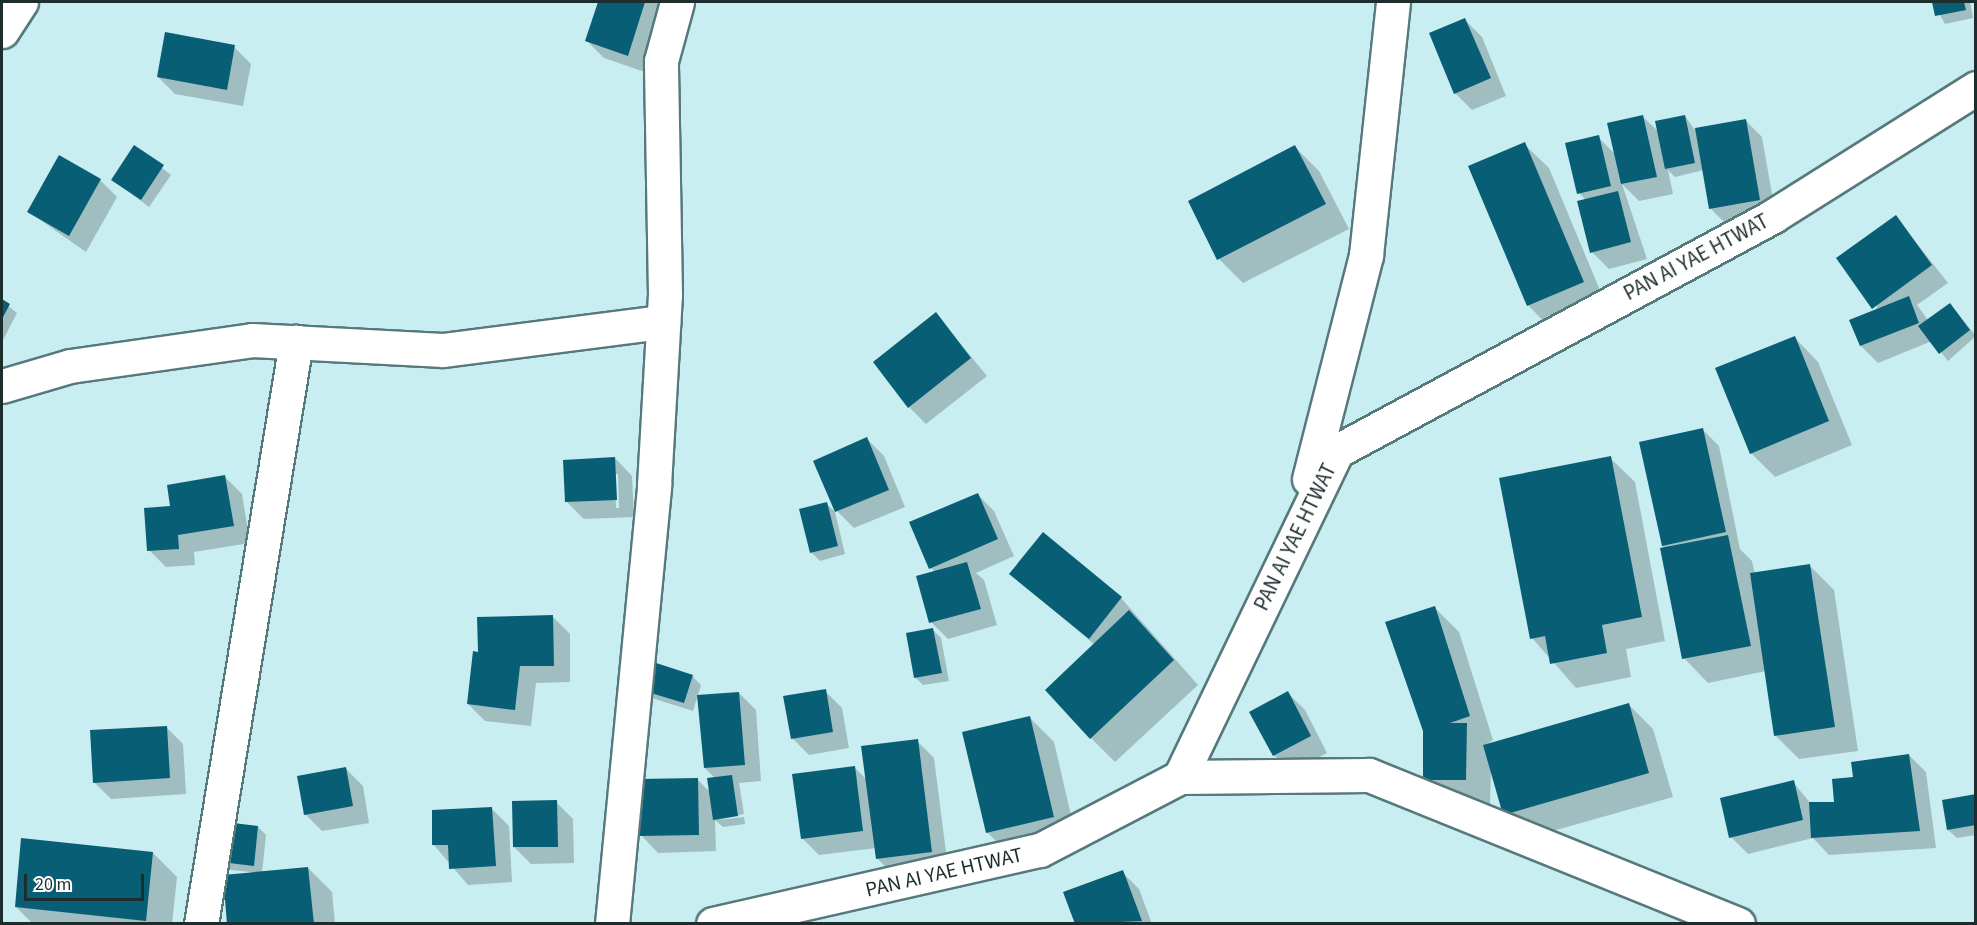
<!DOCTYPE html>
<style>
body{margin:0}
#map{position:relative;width:1977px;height:925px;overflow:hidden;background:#c8eef1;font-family:"Source Sans 3",sans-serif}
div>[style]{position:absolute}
.shadow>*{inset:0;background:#0003}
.building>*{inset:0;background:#085e75}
.roads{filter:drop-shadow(2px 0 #56797c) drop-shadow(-2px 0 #56797c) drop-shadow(0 2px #56797c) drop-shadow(0 -2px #56797c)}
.street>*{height:33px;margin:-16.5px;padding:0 16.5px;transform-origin:16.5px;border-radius:16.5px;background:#fff}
.secondary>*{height:33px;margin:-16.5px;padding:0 16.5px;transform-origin:16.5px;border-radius:16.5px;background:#fff}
span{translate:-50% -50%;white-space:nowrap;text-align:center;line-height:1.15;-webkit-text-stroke:6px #fff;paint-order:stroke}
.street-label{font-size:21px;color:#1d2c2d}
.frame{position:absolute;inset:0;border:3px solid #1d2c2d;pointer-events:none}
.scale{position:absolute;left:24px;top:874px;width:120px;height:27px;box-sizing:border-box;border:3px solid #1d2c2d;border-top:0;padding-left:8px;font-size:18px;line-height:21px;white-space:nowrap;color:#1d2c2d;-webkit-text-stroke:4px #fff;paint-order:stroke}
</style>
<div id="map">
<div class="shadow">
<div style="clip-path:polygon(599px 2px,657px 2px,665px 10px,645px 72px,604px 58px,587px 41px)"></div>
<div style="clip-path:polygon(1933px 2px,1970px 2px,1973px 18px,1945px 24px)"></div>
<div style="clip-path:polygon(1465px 20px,1482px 37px,1506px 96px,1472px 110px,1455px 93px)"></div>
<div style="clip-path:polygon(234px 47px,251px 64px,243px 106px,175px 94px,158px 77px)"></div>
<div style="clip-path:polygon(1685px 116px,1694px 129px,1745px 120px,1762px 137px,1776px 217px,1728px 226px,1711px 209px,1704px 170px,1675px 177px,1668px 170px,1673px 194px,1639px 201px,1622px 184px,1647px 259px,1609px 269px,1592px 252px,1586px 200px,1579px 193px,1598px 137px,1616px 155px,1643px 117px,1659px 132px)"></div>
<div style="clip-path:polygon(1524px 144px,1549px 168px,1607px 307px,1552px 330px,1528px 305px)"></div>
<div style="clip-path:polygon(135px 147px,171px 175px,149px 207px,113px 180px)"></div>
<div style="clip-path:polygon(1295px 147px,1319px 171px,1349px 229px,1243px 283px,1219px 259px)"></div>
<div style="clip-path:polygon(100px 180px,117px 197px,86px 252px,29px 212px)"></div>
<div style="clip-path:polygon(1896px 217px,1948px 283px,1917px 305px,1928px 320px,1950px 304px,1976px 336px,1948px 361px,1932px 341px,1878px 363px,1861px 346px,1876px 311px)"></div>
<div style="clip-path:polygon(2px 301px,17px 313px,2px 342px)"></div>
<div style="clip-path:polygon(936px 314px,987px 376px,926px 424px,909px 407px)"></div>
<div style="clip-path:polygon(1794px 337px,1818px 362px,1852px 445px,1775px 477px,1751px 453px)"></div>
<div style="clip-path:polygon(1702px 429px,1719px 446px,1740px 549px,1752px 561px,1755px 574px,1810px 566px,1834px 590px,1858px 751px,1799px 759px,1775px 735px,1766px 671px,1708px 683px,1684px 658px,1663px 546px)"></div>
<div style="clip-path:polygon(867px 439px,884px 456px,905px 507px,854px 528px,837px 511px)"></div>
<div style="clip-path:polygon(evenodd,615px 458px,632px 476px,634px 517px,584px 519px,567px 502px,615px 458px,615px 474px,618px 474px,619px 508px,616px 508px,615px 474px)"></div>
<div style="clip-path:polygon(1610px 458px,1635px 482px,1665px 641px,1626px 649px,1631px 677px,1576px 688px,1532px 638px)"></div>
<div style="clip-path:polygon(225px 477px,242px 494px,250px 543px,194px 552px,195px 565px,166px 567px,149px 550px,172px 507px)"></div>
<div style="clip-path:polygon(977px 494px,994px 511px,1014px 556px,976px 573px,984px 580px,997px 625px,948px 639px,931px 622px,935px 572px,931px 568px)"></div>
<div style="clip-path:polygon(826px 503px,835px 512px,845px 554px,820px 561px,812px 553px)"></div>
<div style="clip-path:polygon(1011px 574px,1121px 598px,1198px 685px,1115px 762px,1091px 738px,1095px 645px)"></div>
<div style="clip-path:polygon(1435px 608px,1459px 632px,1493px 740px,1484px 746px,1629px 705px,1653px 729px,1673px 797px,1528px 838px,1504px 814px,1491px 769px,1490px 804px,1449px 803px,1424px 779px)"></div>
<div style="clip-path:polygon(553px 617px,570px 634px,570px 682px,536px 683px,531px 726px,485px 721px,468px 704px,480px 653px)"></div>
<div style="clip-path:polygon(932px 629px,941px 638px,949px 681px,923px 685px,915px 677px)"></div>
<div style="clip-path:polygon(692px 676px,701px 685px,693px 711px,652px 698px,643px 689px)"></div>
<div style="clip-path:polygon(825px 691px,842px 708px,849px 748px,809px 755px,792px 738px)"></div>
<div style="clip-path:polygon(739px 693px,756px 710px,761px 781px,739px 783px,744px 814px,719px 820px,744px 817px,745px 824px,723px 827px,715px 820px,716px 851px,658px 853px,641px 835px,697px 779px,711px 793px,716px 779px,705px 768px)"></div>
<div style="clip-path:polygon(1288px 693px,1305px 710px,1327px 753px,1291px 772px,1274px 755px)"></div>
<div style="clip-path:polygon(1030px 718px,1054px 742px,1077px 841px,1012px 857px,987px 832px)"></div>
<div style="clip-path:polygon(166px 727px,183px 744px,186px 794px,111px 799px,94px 782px)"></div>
<div style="clip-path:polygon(917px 741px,934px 758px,948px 868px,894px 875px,877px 858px,876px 848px,819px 855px,802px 838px,855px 768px,867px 780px)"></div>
<div style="clip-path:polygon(1909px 755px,1926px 772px,1936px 848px,1829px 855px,1813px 838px,1748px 854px,1731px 837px,1793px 782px,1811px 804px,1836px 803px,1855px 779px)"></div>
<div style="clip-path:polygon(346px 769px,363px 786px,369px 823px,322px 831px,305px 814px)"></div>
<div style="clip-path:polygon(1976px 796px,1976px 835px,1957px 838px,1948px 830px)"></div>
<div style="clip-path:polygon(556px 802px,573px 819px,574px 863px,531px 864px,514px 847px)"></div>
<div style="clip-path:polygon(492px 809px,509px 826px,512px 882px,468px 885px,433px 844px)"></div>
<div style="clip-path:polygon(258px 827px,266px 835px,262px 873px,308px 868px,332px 892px,335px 924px,229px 924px,251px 872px,231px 870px,223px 861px)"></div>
<div style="clip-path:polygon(153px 853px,177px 877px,172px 924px,33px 924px,16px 907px)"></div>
<div style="clip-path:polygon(1122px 872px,1139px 889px,1152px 924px,1076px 924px)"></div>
</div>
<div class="building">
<div style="clip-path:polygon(598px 2px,645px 2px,628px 56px,585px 41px)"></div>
<div style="clip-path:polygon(1932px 2px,1964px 2px,1966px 10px,1935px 16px)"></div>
<div style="clip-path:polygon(1465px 18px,1491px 78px,1454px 94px,1429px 33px)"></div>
<div style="clip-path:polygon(165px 32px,235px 45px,227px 90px,157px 77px)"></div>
<div style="clip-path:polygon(1643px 115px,1657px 177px,1621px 184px,1607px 123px)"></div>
<div style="clip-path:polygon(1685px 115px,1695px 163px,1665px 169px,1655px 121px)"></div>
<div style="clip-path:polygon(1746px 119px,1760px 200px,1709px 209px,1695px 128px)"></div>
<div style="clip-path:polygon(1599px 135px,1611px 186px,1577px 194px,1565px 143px)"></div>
<div style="clip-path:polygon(1525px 142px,1584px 282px,1527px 306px,1468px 166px)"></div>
<div style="clip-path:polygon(134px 145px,164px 165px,141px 200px,111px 180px)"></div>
<div style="clip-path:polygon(1295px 145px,1326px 204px,1217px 260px,1188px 201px)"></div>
<div style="clip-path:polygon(59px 155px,101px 179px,69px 236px,27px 212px)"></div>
<div style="clip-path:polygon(1618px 191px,1631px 242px,1590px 253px,1577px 201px)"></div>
<div style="clip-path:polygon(1896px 215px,1932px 265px,1872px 309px,1836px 258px)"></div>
<div style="clip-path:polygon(1909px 296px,1919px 323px,1860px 346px,1849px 320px)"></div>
<div style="clip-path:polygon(2px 299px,10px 304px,2px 319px)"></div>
<div style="clip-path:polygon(1950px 303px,1970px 330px,1939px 354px,1918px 326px)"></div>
<div style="clip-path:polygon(936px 312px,971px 358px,908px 408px,873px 362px)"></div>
<div style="clip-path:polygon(1795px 336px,1829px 421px,1750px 454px,1715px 368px)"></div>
<div style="clip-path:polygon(1703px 428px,1726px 532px,1662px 546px,1639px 442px)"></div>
<div style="clip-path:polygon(867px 437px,889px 490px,835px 512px,813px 461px)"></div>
<div style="clip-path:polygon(1611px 456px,1642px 617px,1602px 625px,1607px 653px,1550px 664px,1545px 636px,1530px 639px,1499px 478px)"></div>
<div style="clip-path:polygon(615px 457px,617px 500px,565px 502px,563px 460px)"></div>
<div style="clip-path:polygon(225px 475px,234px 526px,178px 535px,179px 549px,147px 551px,144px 508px,170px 506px,167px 485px)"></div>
<div style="clip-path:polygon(978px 493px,998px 539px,929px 569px,909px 522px)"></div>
<div style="clip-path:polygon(827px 502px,838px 546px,810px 553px,799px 509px)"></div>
<div style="clip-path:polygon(1043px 532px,1122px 597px,1089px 639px,1009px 574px)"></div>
<div style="clip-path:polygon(1728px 535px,1751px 646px,1682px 659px,1660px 548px)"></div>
<div style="clip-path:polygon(967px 562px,981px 609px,929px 623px,916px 576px)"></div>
<div style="clip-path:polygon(1810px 564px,1835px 727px,1774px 736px,1750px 573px)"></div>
<div style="clip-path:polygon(1435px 606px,1470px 716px,1450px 723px,1467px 723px,1466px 780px,1423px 780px,1423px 731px,1385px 622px)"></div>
<div style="clip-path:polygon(1129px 610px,1174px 660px,1090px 739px,1045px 690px)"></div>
<div style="clip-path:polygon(553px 615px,554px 666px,520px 666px,515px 710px,467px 704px,473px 651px,478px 652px,477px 617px)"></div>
<div style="clip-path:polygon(933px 628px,942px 673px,914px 678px,906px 633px)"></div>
<div style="clip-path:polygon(650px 661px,693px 675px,684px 703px,641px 690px)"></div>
<div style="clip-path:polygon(826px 689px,833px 732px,791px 739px,783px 696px)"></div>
<div style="clip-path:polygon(1288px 691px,1311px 736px,1273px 756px,1249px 712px)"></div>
<div style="clip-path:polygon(739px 692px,745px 765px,704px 768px,697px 695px)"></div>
<div style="clip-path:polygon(1629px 703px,1649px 773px,1503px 815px,1483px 745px)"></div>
<div style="clip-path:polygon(1030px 716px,1054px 817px,986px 833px,962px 732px)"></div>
<div style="clip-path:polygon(167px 726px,170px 778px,93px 783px,90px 730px)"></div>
<div style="clip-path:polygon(918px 739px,932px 852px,876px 859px,861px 746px)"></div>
<div style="clip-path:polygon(1909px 754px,1920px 831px,1811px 838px,1809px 802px,1834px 802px,1832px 779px,1853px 777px,1851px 762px)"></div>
<div style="clip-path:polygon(855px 766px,863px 831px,801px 839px,792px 774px)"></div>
<div style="clip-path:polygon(346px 767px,353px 806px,304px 815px,297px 776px)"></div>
<div style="clip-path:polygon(732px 775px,738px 816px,713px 820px,707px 778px)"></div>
<div style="clip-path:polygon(698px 778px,699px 835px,640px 836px,639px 779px)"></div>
<div style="clip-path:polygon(1794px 780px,1803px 820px,1729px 838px,1720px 798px)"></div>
<div style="clip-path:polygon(1976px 794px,1976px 825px,1947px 830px,1942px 800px)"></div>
<div style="clip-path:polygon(557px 800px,558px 847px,513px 847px,512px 801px)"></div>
<div style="clip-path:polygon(492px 807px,496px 866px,449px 869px,448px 845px,432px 845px,432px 810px)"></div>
<div style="clip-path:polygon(225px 822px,258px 826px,254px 866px,221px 862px)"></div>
<div style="clip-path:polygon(21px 838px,153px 852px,146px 921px,15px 907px)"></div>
<div style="clip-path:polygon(308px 867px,314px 924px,227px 924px,223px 875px)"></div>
<div style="clip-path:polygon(1123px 870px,1142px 921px,1075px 924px,1063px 892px)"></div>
</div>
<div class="roads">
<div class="street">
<div style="left:2px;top:31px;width:35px;rotate:-57deg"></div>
<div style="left:2px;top:386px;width:71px;rotate:-16.4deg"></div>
<div style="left:70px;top:366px;width:184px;rotate:-8.1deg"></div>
<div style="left:252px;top:340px;width:191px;rotate:3deg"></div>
<div style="left:443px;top:350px;width:222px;rotate:-7.3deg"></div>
<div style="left:1309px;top:479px;width:231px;rotate:-75.7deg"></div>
<div style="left:1366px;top:255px;width:254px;rotate:-83.9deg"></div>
<div style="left:201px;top:924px;width:590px;rotate:-80.73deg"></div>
<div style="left:612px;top:924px;width:441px;rotate:-84.5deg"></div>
<div style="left:654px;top:485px;width:190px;rotate:-86.7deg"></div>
<div style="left:665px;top:295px;width:234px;rotate:-91deg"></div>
<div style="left:661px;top:61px;width:61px;rotate:-74.8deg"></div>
<div style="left:1738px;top:924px;width:398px;rotate:-158deg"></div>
<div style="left:1369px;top:775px;width:189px;rotate:179.4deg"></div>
<div style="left:1180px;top:777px;width:362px;rotate:-64.3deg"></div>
<div style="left:1337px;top:451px;width:495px;rotate:-28.3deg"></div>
<div style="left:1773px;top:216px;width:240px;rotate:-32.2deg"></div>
</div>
<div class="secondary">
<div style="left:713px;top:924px;width:335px;rotate:-12.8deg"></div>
<div style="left:1040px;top:850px;width:158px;rotate:-27.5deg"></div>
</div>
</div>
<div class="street-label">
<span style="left:1696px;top:257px;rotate:-28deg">PAN AI YAE HTWAT</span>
<span style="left:1295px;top:537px;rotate:-64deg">PAN AI YAE HTWAT</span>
<span style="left:944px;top:872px;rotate:-13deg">PAN AI YAE HTWAT</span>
</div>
<div class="frame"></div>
<div class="scale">20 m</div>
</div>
